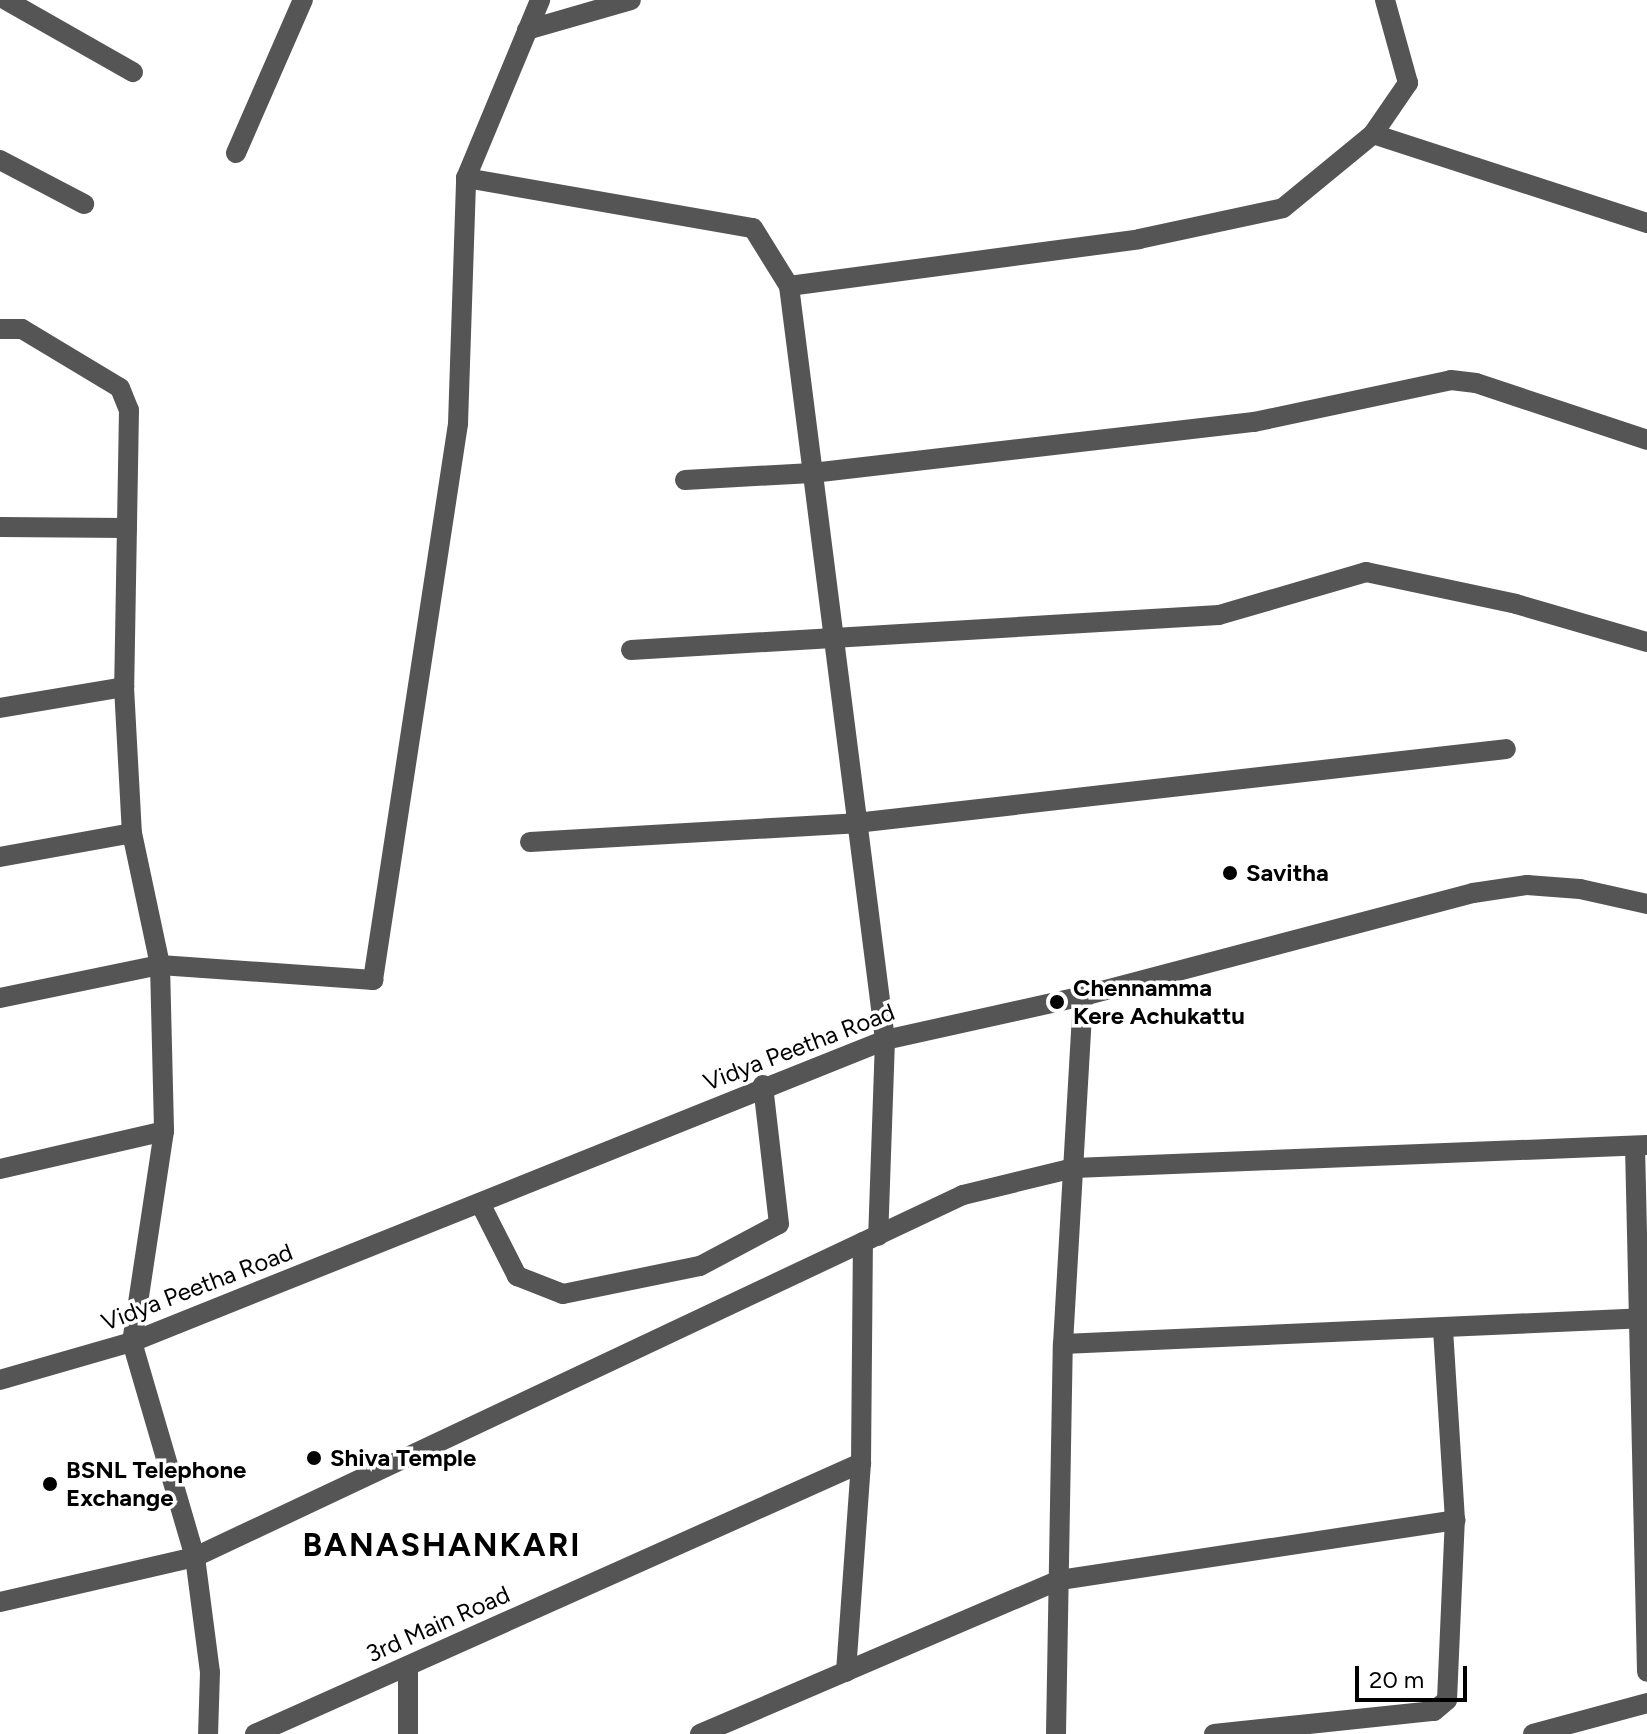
<!DOCTYPE html>
<style>
body{margin:0}
#map{position:relative;width:1647px;height:1734px;overflow:hidden;background:#fff;font-family:Figtree,sans-serif}
div>[style]{position:absolute}
.minor>*{height:20px;margin:-10px;padding:0 10px;transform-origin:10px;border-radius:10px;background:#555}
.dots>*{width:22px;height:22px;translate:-50% -50%;box-sizing:border-box;border:4px solid #fff;border-radius:50%}
span{translate:-50% -50%;white-space:nowrap;text-align:center;line-height:1.15;-webkit-text-stroke:7px #fff;paint-order:stroke}
.poi-label{font-size:24px;color:#000;font-weight:700}
.left{translate:0 -50%;text-align:left}
.street-label{font-size:24px;color:#000}
.district-label{font-size:32px;color:#000;font-weight:700;letter-spacing:2px}
.scale{position:absolute;left:1355px;top:1666px;width:112px;height:36px;box-sizing:border-box;border:4px solid #000;border-top:0;padding-left:10px;font-size:24px;line-height:28px;white-space:nowrap;color:#000;-webkit-text-stroke:6px #fff;paint-order:stroke}
</style>
<div id="map">
<div class="minor">
<div style="left:6px;top:0;width:146px;rotate:29.6deg"></div>
<div style="left:527px;top:30px;width:108px;rotate:-16.1deg"></div>
<div style="left:1373px;top:134px;width:288px;rotate:18deg"></div>
<div style="left:236px;top:153px;width:167px;rotate:-66.4deg"></div>
<div style="left:0;top:160px;width:95px;rotate:27.6deg"></div>
<div style="left:466px;top:178px;width:291px;rotate:9.9deg"></div>
<div style="left:753px;top:228px;width:68px;rotate:58.2deg"></div>
<div style="left:789px;top:286px;width:760px;rotate:82.74deg"></div>
<div style="left:885px;top:1040px;width:196px;rotate:92deg"></div>
<div style="left:789px;top:286px;width:353px;rotate:-7.6deg"></div>
<div style="left:1139px;top:239px;width:147px;rotate:-12.1deg"></div>
<div style="left:1283px;top:208px;width:117px;rotate:-39.4deg"></div>
<div style="left:1373px;top:134px;width:62px;rotate:-55.5deg"></div>
<div style="left:1408px;top:83px;width:86px;rotate:-105.5deg"></div>
<div style="left:0;top:329px;width:22px"></div>
<div style="left:22px;top:329px;width:114px;rotate:31deg"></div>
<div style="left:120px;top:388px;width:24px;rotate:68deg"></div>
<div style="left:129px;top:410px;width:277px;rotate:91deg"></div>
<div style="left:124px;top:687px;width:146px;rotate:86.9deg"></div>
<div style="left:132px;top:833px;width:135px;rotate:78deg"></div>
<div style="left:160px;top:965px;width:166px;rotate:88.6deg"></div>
<div style="left:164px;top:1131px;width:213px;rotate:98.6deg"></div>
<div style="left:132px;top:1342px;width:224px;rotate:73.7deg"></div>
<div style="left:195px;top:1557px;width:116px;rotate:82.6deg"></div>
<div style="left:210px;top:1672px;width:62px;rotate:91.8deg"></div>
<div style="left:685px;top:480px;width:127px;rotate:-3.2deg"></div>
<div style="left:812px;top:473px;width:445px;rotate:-6.6deg"></div>
<div style="left:1254px;top:422px;width:201px;rotate:-12deg"></div>
<div style="left:1451px;top:380px;width:25px;rotate:7deg"></div>
<div style="left:1476px;top:383px;width:180px;rotate:18.4deg"></div>
<div style="left:0;top:527px;width:127px;rotate:0.5deg"></div>
<div style="left:631px;top:650px;width:589px;rotate:-3.41deg"></div>
<div style="left:1219px;top:615px;width:153px;rotate:-16.3deg"></div>
<div style="left:1366px;top:572px;width:153px;rotate:12deg"></div>
<div style="left:1516px;top:604px;width:136px;rotate:16.2deg"></div>
<div style="left:0;top:708px;width:126px;rotate:-9.6deg"></div>
<div style="left:530px;top:842px;width:327px;rotate:-3.3deg"></div>
<div style="left:856px;top:823px;width:654px;rotate:-6.49deg"></div>
<div style="left:0;top:857px;width:134px;rotate:-10.3deg"></div>
<div style="left:0;top:998px;width:163px;rotate:-11.7deg"></div>
<div style="left:160px;top:965px;width:214px;rotate:4deg"></div>
<div style="left:373px;top:980px;width:562px;rotate:-81.31deg"></div>
<div style="left:458px;top:424px;width:246px;rotate:-88.1deg"></div>
<div style="left:466px;top:178px;width:193px;rotate:-67.4deg"></div>
<div style="left:1635px;top:1146px;width:526px;rotate:88.69deg"></div>
<div style="left:0;top:1169px;width:168px;rotate:-13deg"></div>
<div style="left:481px;top:1205px;width:80px;rotate:63.1deg"></div>
<div style="left:517px;top:1276px;width:49px;rotate:21.4deg"></div>
<div style="left:563px;top:1294px;width:140px;rotate:-11.6deg"></div>
<div style="left:700px;top:1266px;width:89px;rotate:-28deg"></div>
<div style="left:779px;top:1224px;width:140px;rotate:-96.6deg"></div>
<div style="left:1063px;top:1344px;width:585px;rotate:-2.55deg"></div>
<div style="left:0;top:1380px;width:137px;rotate:-16.1deg"></div>
<div style="left:132px;top:1342px;width:811px;rotate:-21.85deg"></div>
<div style="left:885px;top:1040px;width:203px;rotate:-12.5deg"></div>
<div style="left:1083px;top:996px;width:403px;rotate:-14.8deg"></div>
<div style="left:1473px;top:893px;width:55px;rotate:-8.4deg"></div>
<div style="left:1527px;top:885px;width:53px;rotate:4.3deg"></div>
<div style="left:1580px;top:889px;width:69px;rotate:12.6deg"></div>
<div style="left:0;top:1602px;width:200px;rotate:-13deg"></div>
<div style="left:195px;top:1557px;width:849px;rotate:-25.24deg"></div>
<div style="left:963px;top:1195px;width:114px;rotate:-13.7deg"></div>
<div style="left:1074px;top:1168px;width:573px;rotate:-2.3deg"></div>
<div style="left:408px;top:1666px;width:68px;rotate:90deg"></div>
<div style="left:846px;top:1672px;width:210px;rotate:-85.9deg"></div>
<div style="left:861px;top:1463px;width:221px;rotate:-89.5deg"></div>
<div style="left:255px;top:1734px;width:664px;rotate:-24.09deg"></div>
<div style="left:700px;top:1734px;width:392px;rotate:-23.2deg"></div>
<div style="left:1060px;top:1580px;width:400px;rotate:-8.6deg"></div>
<div style="left:1056px;top:1734px;width:390px;rotate:-89deg"></div>
<div style="left:1063px;top:1344px;width:349px;rotate:-86.7deg"></div>
<div style="left:1214px;top:1734px;width:221px;rotate:-6deg"></div>
<div style="left:1434px;top:1711px;width:17px;rotate:-40deg"></div>
<div style="left:1447px;top:1700px;width:180px;rotate:-87.5deg"></div>
<div style="left:1455px;top:1520px;width:190px;rotate:-93.6deg"></div>
<div style="left:1533px;top:1734px;width:118px;rotate:-15.2deg"></div>
</div>
<div class="dots">
<div style="left:1230px;top:873px;background:#000"></div>
<div style="left:1057px;top:1002px;background:#000"></div>
<div style="left:314px;top:1458px;background:#000"></div>
<div style="left:50px;top:1484px;background:#000"></div>
</div>
<div class="poi-label">
<span class="left" style="left:1246px;top:873px">Savitha</span>
<span class="left" style="left:1073px;top:1002px">Chennamma<br>Kere Achukattu</span>
<span class="left" style="left:330px;top:1458px">Shiva Temple</span>
<span class="left" style="left:66px;top:1484px">BSNL Telephone<br>Exchange</span>
</div>
<div class="street-label">
<span style="left:799px;top:1047px;rotate:-21deg">Vidya Peetha Road</span>
<span style="left:197px;top:1287px;rotate:-21deg">Vidya Peetha Road</span>
<span style="left:438px;top:1624px;rotate:-24deg">3rd Main Road</span>
</div>
<div class="district-label">
<span style="left:442px;top:1545px">BANASHANKARI</span>
</div>
<div class="scale">20 m</div>
</div>
